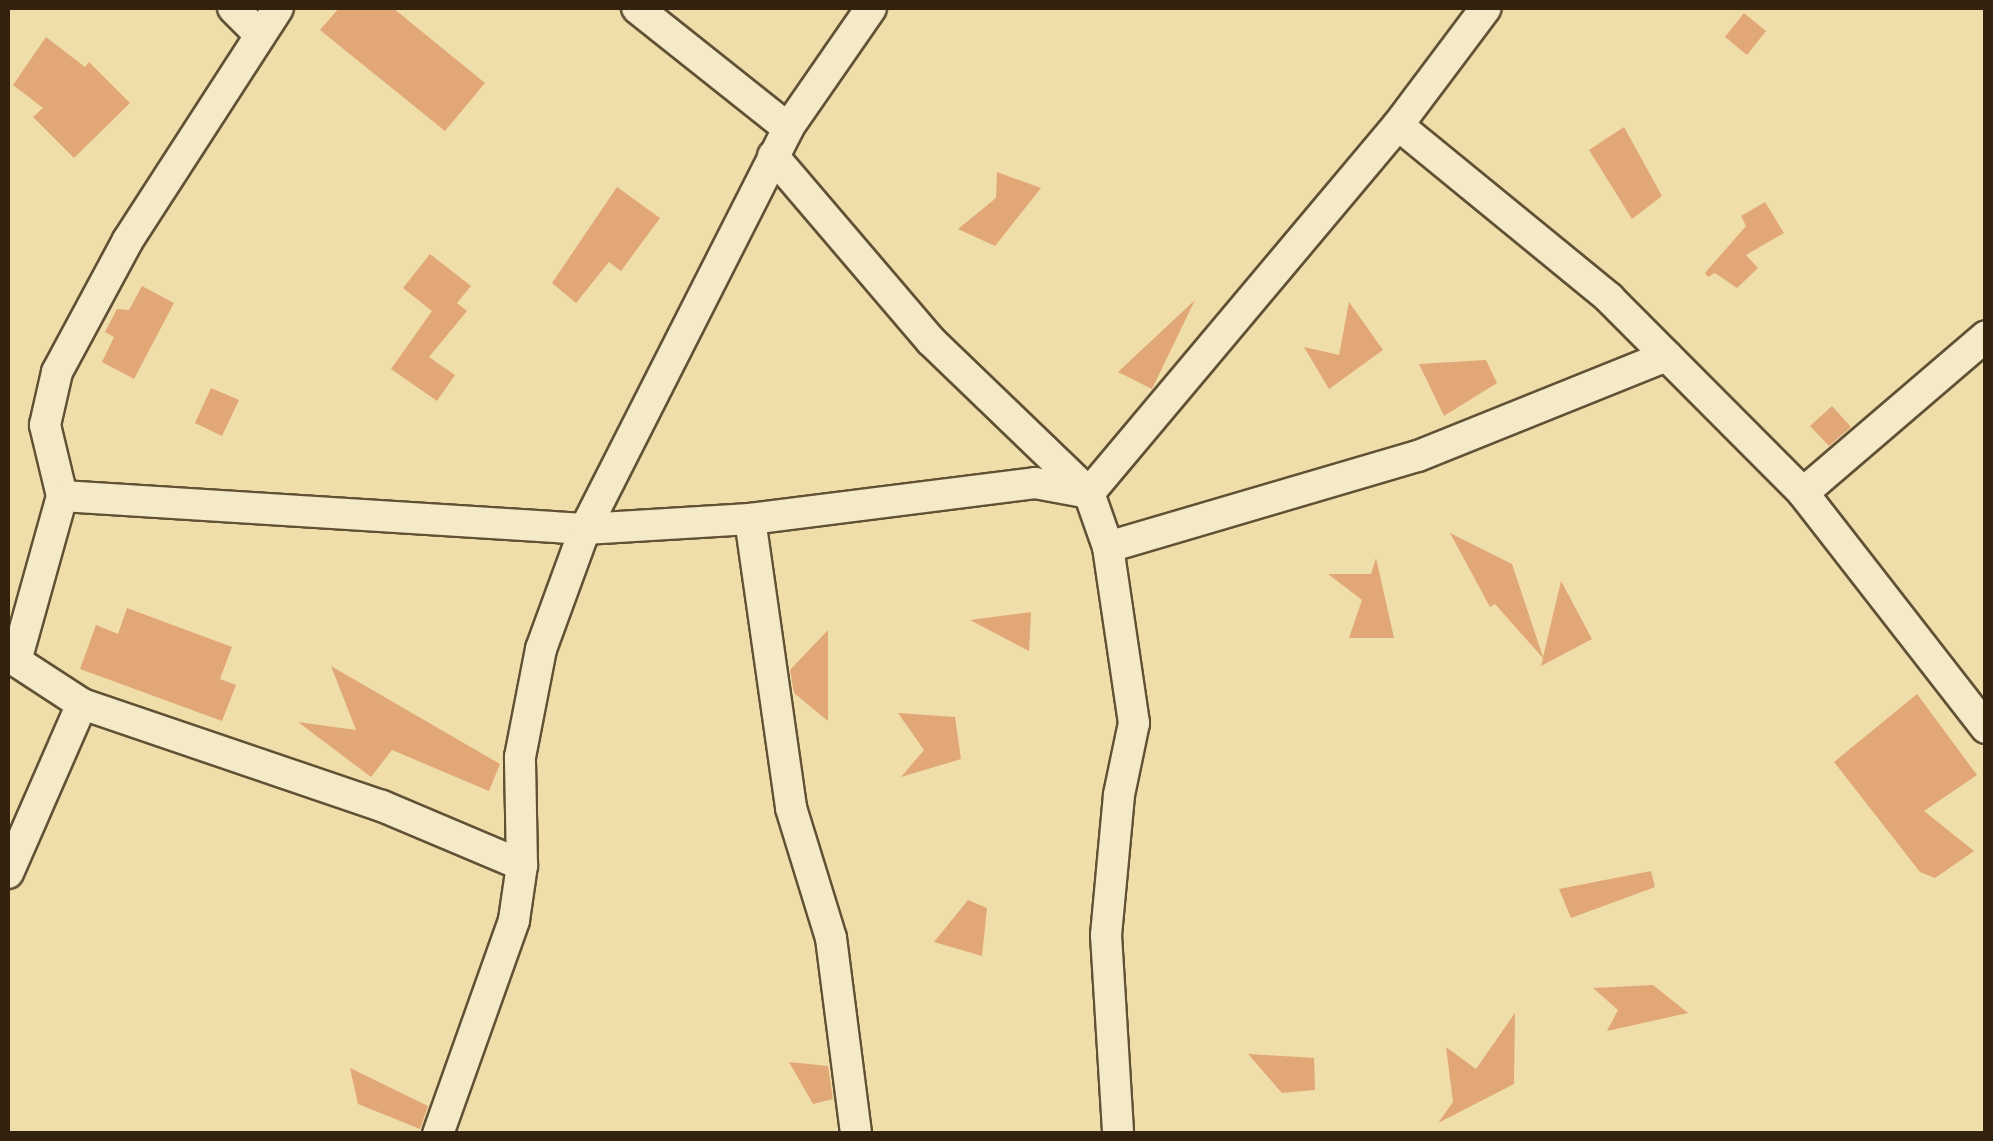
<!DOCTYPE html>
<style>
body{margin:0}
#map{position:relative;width:1993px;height:1141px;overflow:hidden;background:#efdeaa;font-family:Vollkorn,serif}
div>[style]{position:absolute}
.building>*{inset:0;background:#e2a777}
.roads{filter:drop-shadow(2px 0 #615135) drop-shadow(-2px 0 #615135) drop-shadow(0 2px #615135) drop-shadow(0 -2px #615135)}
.street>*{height:30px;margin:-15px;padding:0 15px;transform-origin:15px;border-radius:15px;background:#f5eac8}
span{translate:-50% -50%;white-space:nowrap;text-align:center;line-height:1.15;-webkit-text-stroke:8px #f5eac8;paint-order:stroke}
.frame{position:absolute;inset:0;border:10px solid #32220e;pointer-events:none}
</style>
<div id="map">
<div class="building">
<div style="clip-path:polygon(339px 8px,393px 8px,485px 83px,445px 131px,320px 30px)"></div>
<div style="clip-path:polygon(1744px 13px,1766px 31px,1747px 55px,1725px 37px)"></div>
<div style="clip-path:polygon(46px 37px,85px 67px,89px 62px,130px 103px,74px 158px,33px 117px,43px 108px,13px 85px)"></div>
<div style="clip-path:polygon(1624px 127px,1662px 196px,1632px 219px,1589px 150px)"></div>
<div style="clip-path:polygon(997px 172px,1041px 188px,995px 246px,958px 229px,996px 198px)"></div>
<div style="clip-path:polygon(617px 187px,660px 218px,621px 271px,609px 262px,576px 303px,552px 283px)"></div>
<div style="clip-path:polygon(1765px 202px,1784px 233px,1746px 255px,1758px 268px,1737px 288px,1715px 273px,1708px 277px,1705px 273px,1746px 226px,1741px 216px)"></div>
<div style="clip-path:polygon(430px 254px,471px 286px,457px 303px,467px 311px,429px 357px,455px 375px,437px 401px,391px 369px,432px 311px,403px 288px)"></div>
<div style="clip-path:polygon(142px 286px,174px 303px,134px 379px,102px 362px,114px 337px,105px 332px,117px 309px,129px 310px)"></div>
<div style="clip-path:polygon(1195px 300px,1152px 389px,1118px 372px)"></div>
<div style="clip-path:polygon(1349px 302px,1383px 350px,1329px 389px,1304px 347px,1339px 355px)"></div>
<div style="clip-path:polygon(1486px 360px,1497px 383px,1444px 416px,1419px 364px)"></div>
<div style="clip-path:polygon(211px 388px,239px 400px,222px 436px,195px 423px)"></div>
<div style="clip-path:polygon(1832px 406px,1851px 427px,1829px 446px,1810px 426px)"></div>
<div style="clip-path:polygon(1450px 533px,1512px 564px,1543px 657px,1561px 581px,1592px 639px,1541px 666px,1543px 658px,1495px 604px,1490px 607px)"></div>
<div style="clip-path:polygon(1376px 558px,1394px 638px,1349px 638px,1362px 600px,1328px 574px,1371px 574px)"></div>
<div style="clip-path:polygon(127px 608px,232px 647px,220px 679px,236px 685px,222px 721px,80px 669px,96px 625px,118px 634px)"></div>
<div style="clip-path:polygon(1031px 612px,1029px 651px,970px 620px)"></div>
<div style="clip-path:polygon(828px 630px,828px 721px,794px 693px,790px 670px)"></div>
<div style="clip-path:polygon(331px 666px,500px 764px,489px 791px,392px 750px,371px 777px,298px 722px,356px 730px)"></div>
<div style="clip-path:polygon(1917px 694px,1977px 775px,1924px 811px,1974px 851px,1935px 878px,1920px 872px,1834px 762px)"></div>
<div style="clip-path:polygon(898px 713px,955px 717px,961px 759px,901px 777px,924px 750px)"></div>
<div style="clip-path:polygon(1651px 871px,1655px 887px,1571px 918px,1559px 889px)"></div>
<div style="clip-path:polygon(968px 900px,987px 908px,982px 956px,934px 942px)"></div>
<div style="clip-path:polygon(1653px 985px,1688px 1013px,1607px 1031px,1618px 1010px,1593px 988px)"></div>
<div style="clip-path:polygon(1515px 1013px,1514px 1084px,1438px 1123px,1453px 1102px,1446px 1047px,1476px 1069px)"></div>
<div style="clip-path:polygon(1248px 1054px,1314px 1058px,1315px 1090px,1282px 1093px)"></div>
<div style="clip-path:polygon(789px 1062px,828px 1066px,833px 1099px,813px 1104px)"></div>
<div style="clip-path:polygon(350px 1068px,428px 1106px,420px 1129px,358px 1104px)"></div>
</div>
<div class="roads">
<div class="street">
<div style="left:233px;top:8px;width:38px;rotate:45deg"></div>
<div style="left:637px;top:8px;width:193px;rotate:38.5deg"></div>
<div style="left:1398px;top:125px;width:273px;rotate:39.3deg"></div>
<div style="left:1609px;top:298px;width:275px;rotate:45.1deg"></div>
<div style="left:1803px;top:493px;width:298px;rotate:52.1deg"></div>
<div style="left:773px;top:156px;width:243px;rotate:49.5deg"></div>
<div style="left:931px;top:341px;width:219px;rotate:43.9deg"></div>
<div style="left:1089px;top:493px;width:57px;rotate:70.6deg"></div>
<div style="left:1108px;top:547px;width:178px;rotate:81.6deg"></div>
<div style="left:1134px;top:723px;width:74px;rotate:101.8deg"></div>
<div style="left:1119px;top:795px;width:141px;rotate:95.3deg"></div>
<div style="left:1106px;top:935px;width:199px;rotate:86.5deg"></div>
<div style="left:1089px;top:493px;width:481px;rotate:-50deg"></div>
<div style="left:1398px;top:125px;width:146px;rotate:-53.1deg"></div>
<div style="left:1803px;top:493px;width:241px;rotate:-40.6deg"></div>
<div style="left:62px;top:496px;width:73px;rotate:-103.5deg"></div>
<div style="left:45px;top:425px;width:54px;rotate:-77.2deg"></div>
<div style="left:57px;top:372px;width:150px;rotate:-61.7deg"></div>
<div style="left:128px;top:240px;width:276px;rotate:-57.1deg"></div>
<div style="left:750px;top:519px;width:292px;rotate:81.9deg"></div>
<div style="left:791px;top:808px;width:136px;rotate:72.9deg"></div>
<div style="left:831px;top:938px;width:198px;rotate:82.7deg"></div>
<div style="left:1108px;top:547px;width:323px;rotate:-16.4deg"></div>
<div style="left:1418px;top:456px;width:268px;rotate:-21.9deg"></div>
<div style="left:8px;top:657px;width:9px;rotate:27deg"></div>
<div style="left:16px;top:661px;width:171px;rotate:-74.4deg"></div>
<div style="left:62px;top:496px;width:524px;rotate:3.61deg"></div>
<div style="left:585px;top:529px;width:165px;rotate:-3.5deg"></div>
<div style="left:750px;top:519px;width:287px;rotate:-7.2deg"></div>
<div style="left:1035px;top:483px;width:55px;rotate:10.5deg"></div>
<div style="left:16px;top:661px;width:79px;rotate:33.1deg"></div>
<div style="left:82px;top:704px;width:317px;rotate:18.8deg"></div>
<div style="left:382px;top:806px;width:152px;rotate:22.9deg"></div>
<div style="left:8px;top:873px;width:184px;rotate:-66.4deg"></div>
<div style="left:438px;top:1134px;width:227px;rotate:-70.4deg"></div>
<div style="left:514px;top:920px;width:56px;rotate:-81.7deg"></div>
<div style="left:522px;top:865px;width:108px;rotate:-91.1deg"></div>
<div style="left:520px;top:757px;width:110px;rotate:-79deg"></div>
<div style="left:541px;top:649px;width:128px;rotate:-69.9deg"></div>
<div style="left:585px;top:529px;width:449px;rotate:-63.1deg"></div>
<div style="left:788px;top:128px;width:146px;rotate:-55.3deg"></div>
</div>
</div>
<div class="frame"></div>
</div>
